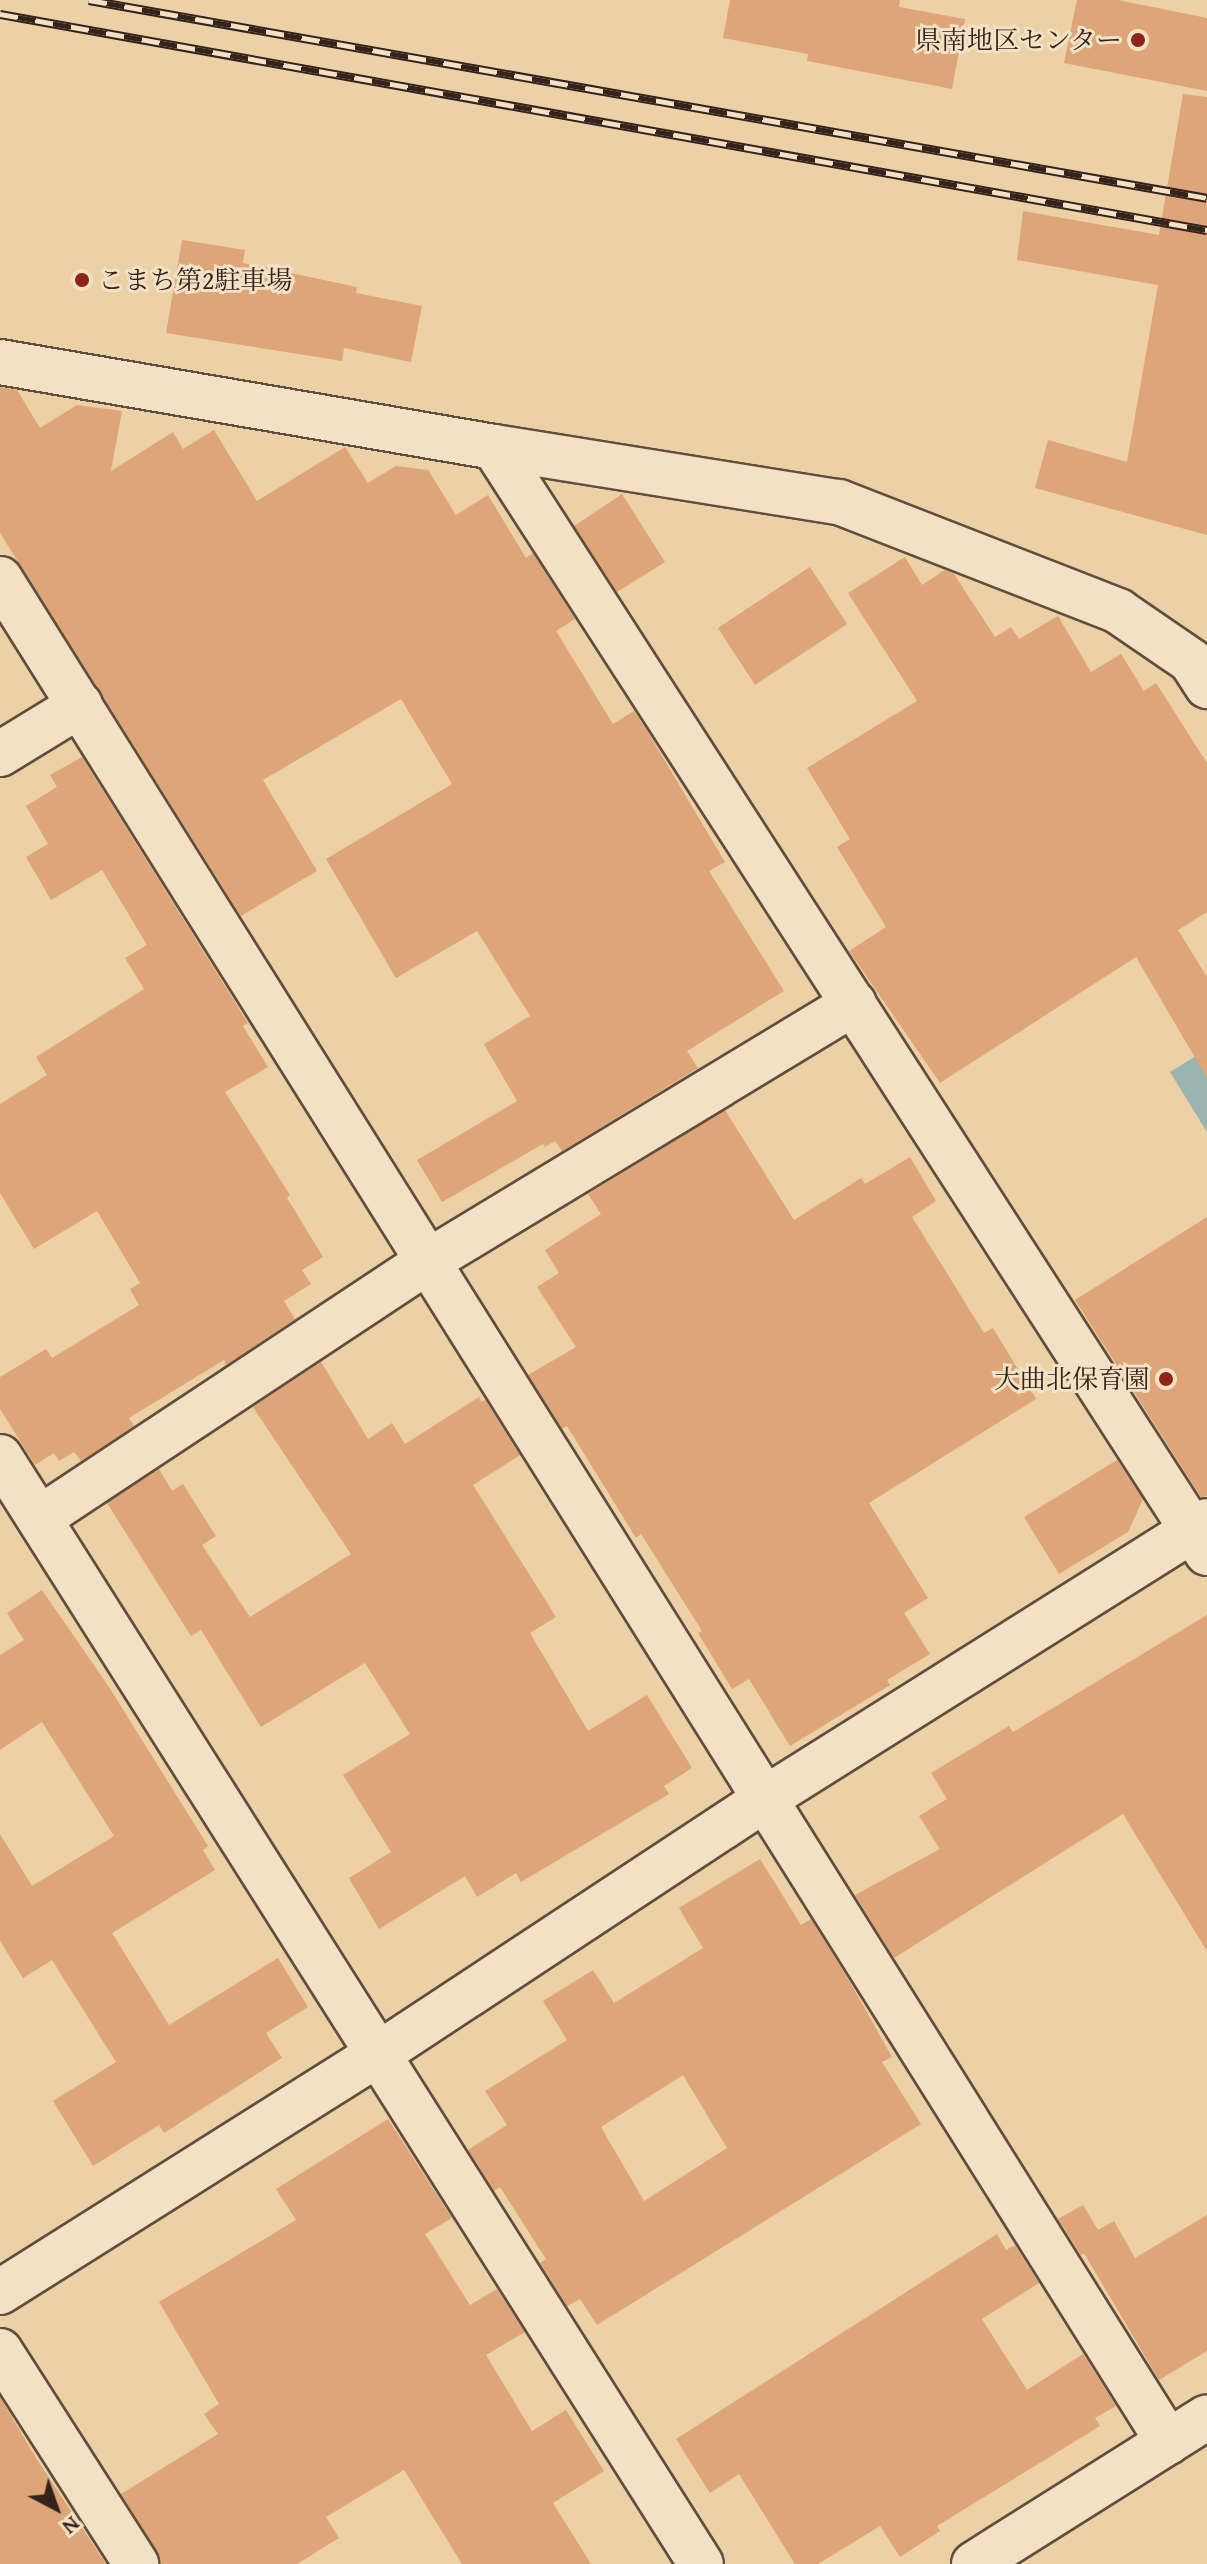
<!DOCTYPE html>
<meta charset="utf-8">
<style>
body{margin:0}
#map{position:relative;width:1207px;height:2564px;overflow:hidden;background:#ebd1a5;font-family:"Gentium Book Plus","Noto Serif JP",serif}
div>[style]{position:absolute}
.water>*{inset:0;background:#9ab5af}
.building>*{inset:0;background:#dda578}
.roads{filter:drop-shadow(2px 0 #624e3e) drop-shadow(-2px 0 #624e3e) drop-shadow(0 2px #624e3e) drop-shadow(0 -2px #624e3e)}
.minor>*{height:44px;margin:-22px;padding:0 22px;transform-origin:22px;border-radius:22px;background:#f2e1c4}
.rail>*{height:9px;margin-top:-4.5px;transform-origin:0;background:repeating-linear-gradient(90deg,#f2e1c4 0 18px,#34231c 0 36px);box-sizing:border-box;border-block:2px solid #34231c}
.dots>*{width:22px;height:22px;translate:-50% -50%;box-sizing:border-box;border:4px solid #f2e1c4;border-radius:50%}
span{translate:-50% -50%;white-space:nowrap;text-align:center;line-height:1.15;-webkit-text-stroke:6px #f2e1c4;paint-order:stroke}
.poi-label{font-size:26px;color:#34231c}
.right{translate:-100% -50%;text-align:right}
.left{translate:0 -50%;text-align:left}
.north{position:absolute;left:16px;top:2468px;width:80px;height:80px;-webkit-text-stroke:6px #f2e1c4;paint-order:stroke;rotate:139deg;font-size:22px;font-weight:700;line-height:32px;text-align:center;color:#34231c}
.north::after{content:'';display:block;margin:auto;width:28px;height:36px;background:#34231c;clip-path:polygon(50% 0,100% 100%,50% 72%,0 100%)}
</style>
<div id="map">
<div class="water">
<div style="clip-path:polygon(1207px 1049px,1207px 1132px,1170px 1072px)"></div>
</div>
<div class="building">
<div style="clip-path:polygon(730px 0,900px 0,899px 7px,965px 19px,952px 89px,807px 61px,808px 54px,723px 38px)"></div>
<div style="clip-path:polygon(1077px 0,1118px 0,1207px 18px,1207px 91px,1064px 63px)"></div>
<div style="clip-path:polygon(1183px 94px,1207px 97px,1207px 535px,1035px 488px,1048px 440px,1127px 462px,1158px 285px,1017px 260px,1023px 211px,1159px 235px)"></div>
<div style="clip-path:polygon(182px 240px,245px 250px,243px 263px,357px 287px,356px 293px,422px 306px,411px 362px,344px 348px,342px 361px,166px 333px)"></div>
<div style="clip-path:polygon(0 387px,17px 390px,40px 428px,77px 405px,122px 411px,111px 471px,173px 432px,183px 449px,214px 430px,257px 501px,345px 447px,368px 483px,396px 466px,428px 470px,456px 515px,488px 495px,526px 558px,533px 553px,575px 619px,556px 631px,613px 724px,634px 711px,646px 729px,725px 862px,709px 871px,784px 991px,687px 1051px,698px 1068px,562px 1151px,555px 1141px,545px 1147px,543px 1144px,442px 1202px,417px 1160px,517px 1101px,484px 1044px,530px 1016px,477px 931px,396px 978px,326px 859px,452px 784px,401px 699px,263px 780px,317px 871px,241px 916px,0 533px)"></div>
<div style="clip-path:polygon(622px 494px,665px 562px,617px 592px,574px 526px)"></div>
<div style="clip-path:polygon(905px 557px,922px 585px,945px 570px,954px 574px,995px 637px,1011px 627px,1019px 639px,1058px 616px,1091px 672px,1121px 654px,1144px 691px,1156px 683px,1207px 763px,1207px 912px,1178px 930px,1207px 977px,1207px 1078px,1136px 957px,940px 1083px,849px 951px,886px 927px,837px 847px,850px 839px,807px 768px,917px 701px,848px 593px)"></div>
<div style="clip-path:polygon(810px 567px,847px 624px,755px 685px,718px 628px)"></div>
<div style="clip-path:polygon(82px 757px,248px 1023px,243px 1026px,268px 1067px,225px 1092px,290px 1195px,287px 1198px,323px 1257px,302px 1270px,311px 1284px,284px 1301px,295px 1319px,226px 1365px,224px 1360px,129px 1418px,134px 1426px,81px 1461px,74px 1452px,59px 1461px,54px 1453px,35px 1465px,0 1409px,0 1377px,46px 1349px,52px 1358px,139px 1305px,130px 1289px,140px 1283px,97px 1211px,34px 1249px,0 1193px,0 1104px,47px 1075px,36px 1057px,144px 989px,125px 958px,147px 945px,102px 870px,51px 900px,26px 857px,48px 844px,26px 806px,57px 787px,50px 775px)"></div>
<div style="clip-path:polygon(725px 1110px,794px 1220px,861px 1178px,865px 1184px,910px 1157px,936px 1201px,912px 1217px,984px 1333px,993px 1328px,1036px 1399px,869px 1503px,928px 1598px,904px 1613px,930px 1654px,887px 1680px,890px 1685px,790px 1746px,749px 1679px,732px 1689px,698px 1633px,702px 1631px,641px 1534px,636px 1538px,567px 1426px,562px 1429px,528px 1375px,576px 1347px,537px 1287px,559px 1273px,545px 1250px,601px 1214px,588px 1194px)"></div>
<div style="clip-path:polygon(1207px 1217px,1207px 1496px,1201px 1497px,1075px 1300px)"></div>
<div style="clip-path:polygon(321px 1362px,368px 1439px,392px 1423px,405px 1444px,479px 1397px,482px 1402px,485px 1400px,520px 1455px,473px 1485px,556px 1617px,530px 1633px,588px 1731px,647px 1695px,692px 1768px,664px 1786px,669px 1794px,521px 1882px,516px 1873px,477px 1897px,465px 1876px,379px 1929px,349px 1878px,391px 1852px,343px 1775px,410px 1734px,365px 1663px,261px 1727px,201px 1630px,191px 1636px,107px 1503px,159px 1469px,172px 1491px,183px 1484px,216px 1536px,202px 1545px,250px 1617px,351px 1554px,253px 1407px)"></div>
<div style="clip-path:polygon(1117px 1460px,1143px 1499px,1128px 1532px,1059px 1574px,1024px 1517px)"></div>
<div style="clip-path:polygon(42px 1590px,109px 1687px,208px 1846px,203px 1850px,215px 1870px,112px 1933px,169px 2025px,278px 1958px,308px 2007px,266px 2033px,282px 2058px,164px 2133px,159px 2125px,93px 2166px,53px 2101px,116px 2062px,52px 1960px,23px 1978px,0 1941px,0 1834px,32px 1886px,114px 1836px,42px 1722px,0 1750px,0 1655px,24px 1640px,7px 1613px)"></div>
<div style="clip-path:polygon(1207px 1615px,1207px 1951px,1123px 1814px,894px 1958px,855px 1895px,940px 1849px,919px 1816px,947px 1799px,931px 1773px,1009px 1726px,1013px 1732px)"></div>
<div style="clip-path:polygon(evenodd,760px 1859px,801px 1925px,811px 1919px,851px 1984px,892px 2057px,882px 2062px,921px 2124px,597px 2325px,580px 2299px,567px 2306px,540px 2263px,546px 2259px,500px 2187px,494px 2191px,468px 2150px,507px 2125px,485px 2091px,567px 2040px,543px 2001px,593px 1970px,614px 2003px,703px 1948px,679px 1908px,760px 1859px,683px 2075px,727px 2148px,644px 2201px,601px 2127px,683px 2075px)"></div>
<div style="clip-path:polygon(388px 2119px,452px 2218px,425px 2234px,470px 2305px,497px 2289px,525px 2332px,486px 2355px,532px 2431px,566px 2410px,604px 2471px,553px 2503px,591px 2564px,462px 2564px,404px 2470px,326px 2517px,339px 2538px,297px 2564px,161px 2564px,157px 2551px,121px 2494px,218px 2434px,204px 2414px,219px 2404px,159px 2302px,296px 2220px,276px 2189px)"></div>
<div style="clip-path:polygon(1083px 2205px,1098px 2230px,1114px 2221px,1135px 2258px,1207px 2215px,1207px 2351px,1159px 2380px,1084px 2253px,1081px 2255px,1058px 2219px)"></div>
<div style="clip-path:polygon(997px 2234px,1006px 2250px,1015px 2245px,1039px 2283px,982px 2319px,1027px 2390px,1083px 2354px,1116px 2406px,1095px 2418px,1100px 2426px,937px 2526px,940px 2531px,900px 2557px,880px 2526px,818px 2564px,795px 2564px,739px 2474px,710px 2493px,676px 2439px)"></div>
<div style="clip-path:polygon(0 2397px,36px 2458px,106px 2564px,0 2564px)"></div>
</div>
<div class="roads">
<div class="minor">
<div style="left:0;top:362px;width:501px;rotate:9.76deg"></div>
<div style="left:494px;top:447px;width:349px;rotate:9.1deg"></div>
<div style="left:839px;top:502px;width:300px;rotate:21.3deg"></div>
<div style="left:1118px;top:611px;width:88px;rotate:34.4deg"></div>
<div style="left:1191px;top:661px;width:30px;rotate:57deg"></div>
<div style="left:494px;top:447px;width:1316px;rotate:57.19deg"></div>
<div style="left:0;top:579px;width:2199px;rotate:57.91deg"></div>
<div style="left:0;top:754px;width:94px;rotate:-31.5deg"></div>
<div style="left:0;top:1457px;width:1310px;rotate:57.66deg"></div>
<div style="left:40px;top:1518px;width:464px;rotate:-33.5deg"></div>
<div style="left:427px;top:1262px;width:499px;rotate:-31.2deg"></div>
<div style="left:0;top:2292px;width:445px;rotate:-32.2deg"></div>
<div style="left:377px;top:2055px;width:463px;rotate:-33.4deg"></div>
<div style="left:763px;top:1800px;width:524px;rotate:-32.14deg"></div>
<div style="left:0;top:2351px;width:253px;rotate:57.4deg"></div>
<div style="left:974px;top:2564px;width:275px;rotate:-32.2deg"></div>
</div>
</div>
<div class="rail">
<div style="left:89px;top:0;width:1135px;rotate:10.04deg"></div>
<div style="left:0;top:14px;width:1226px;rotate:10.15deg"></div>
</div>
<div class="dots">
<div style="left:1138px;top:40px;background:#8f2418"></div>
<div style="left:82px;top:280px;background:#8f2418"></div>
<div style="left:1166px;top:1379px;background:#8f2418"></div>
</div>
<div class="poi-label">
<span class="right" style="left:1122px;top:40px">県南地区センター</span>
<span class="left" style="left:98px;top:280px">こまち第2駐車場</span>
<span class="right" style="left:1150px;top:1379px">大曲北保育園</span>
</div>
<div class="north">N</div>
</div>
